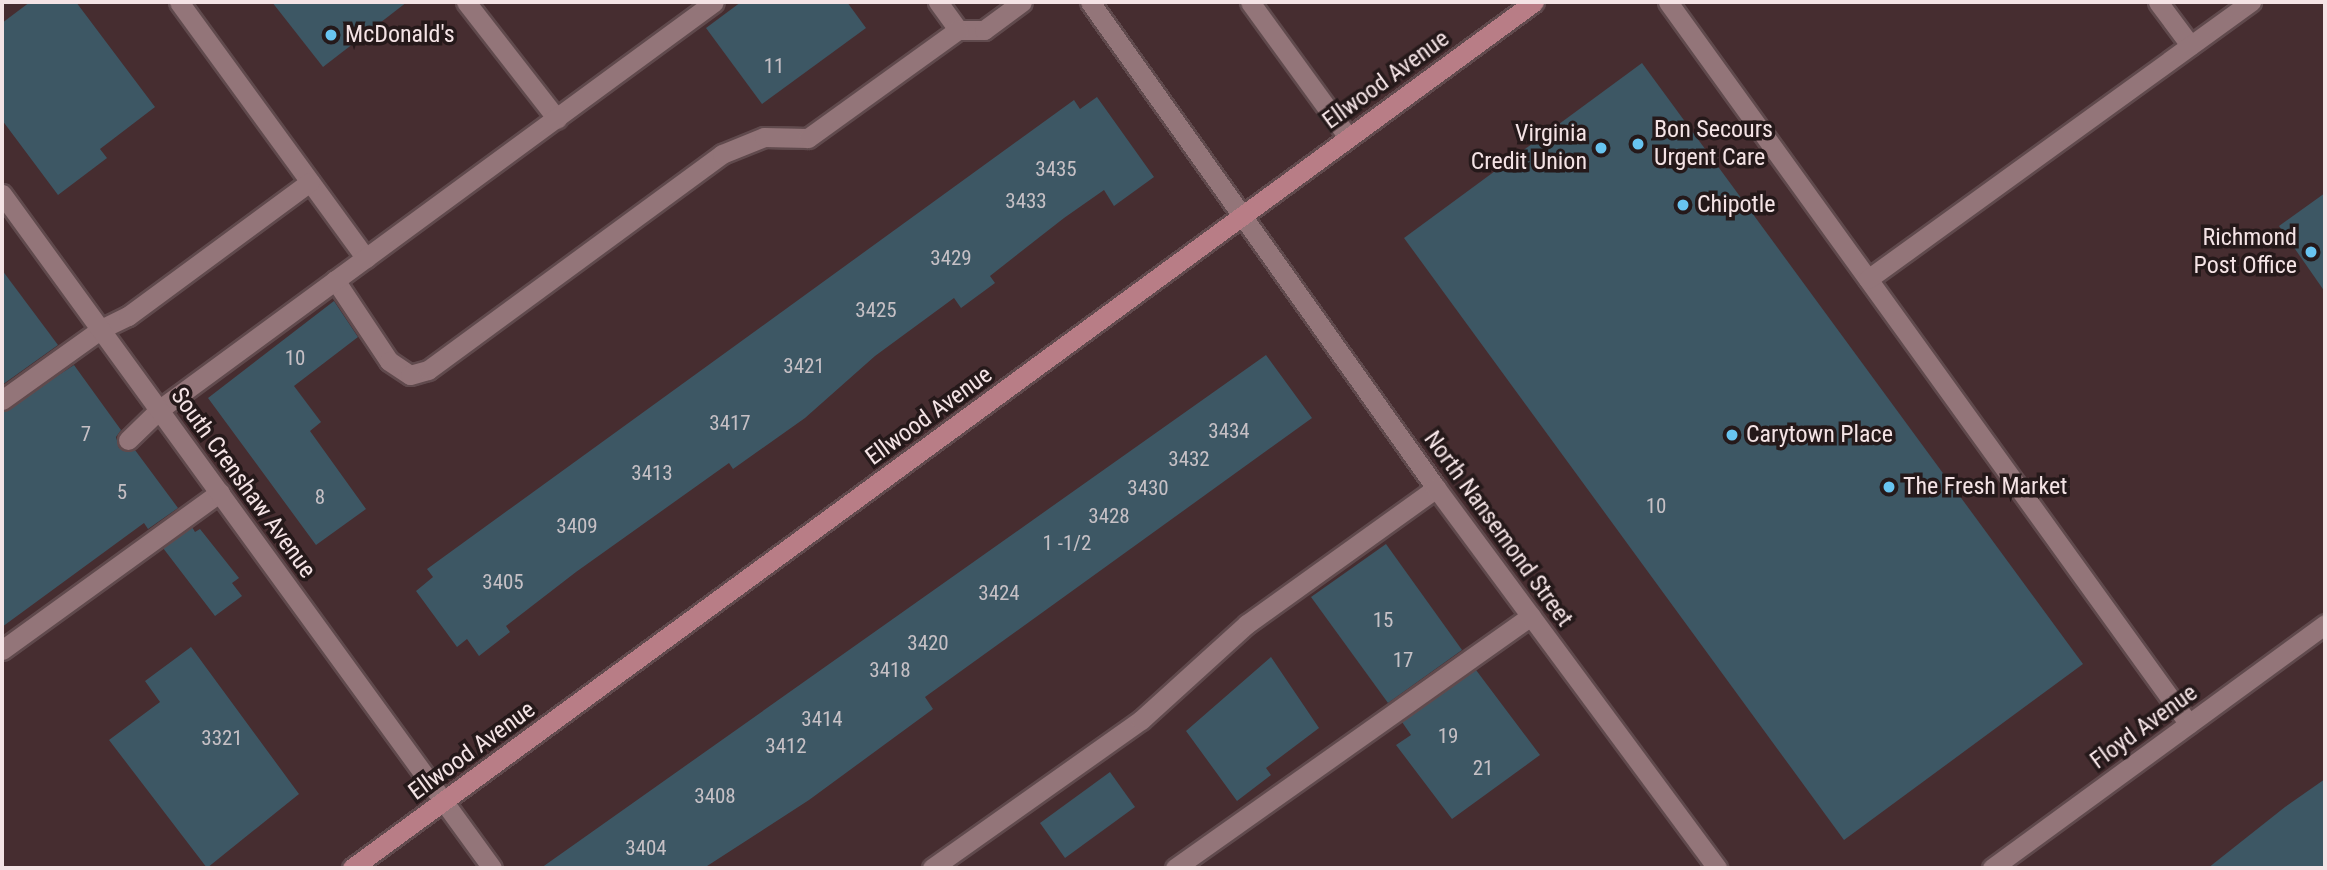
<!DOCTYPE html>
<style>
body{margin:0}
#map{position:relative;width:2327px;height:870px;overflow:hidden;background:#462d30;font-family:"Roboto Condensed",sans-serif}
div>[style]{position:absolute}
.building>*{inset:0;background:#3d5764}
.roads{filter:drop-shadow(2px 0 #604a4d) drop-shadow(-2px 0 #604a4d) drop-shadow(0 2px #604a4d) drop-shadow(0 -2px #604a4d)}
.service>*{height:19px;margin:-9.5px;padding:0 9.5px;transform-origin:9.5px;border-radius:9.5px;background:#937579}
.minor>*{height:19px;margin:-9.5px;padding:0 9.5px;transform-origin:9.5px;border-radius:9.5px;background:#937579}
.primary>*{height:19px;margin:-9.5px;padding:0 9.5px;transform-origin:9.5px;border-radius:9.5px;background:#b87d86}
.dots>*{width:19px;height:19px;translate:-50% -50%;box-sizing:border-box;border:4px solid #25191a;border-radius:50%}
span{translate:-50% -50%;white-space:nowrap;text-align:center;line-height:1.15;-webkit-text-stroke:7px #25191a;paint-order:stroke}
.number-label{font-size:21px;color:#c6c0c5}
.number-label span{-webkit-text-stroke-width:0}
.poi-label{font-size:24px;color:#f4e3e5}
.left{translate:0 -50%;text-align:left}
.right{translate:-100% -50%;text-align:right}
.street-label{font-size:24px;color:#f4e3e5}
.frame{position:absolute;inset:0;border:4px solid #f4e3e5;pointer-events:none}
</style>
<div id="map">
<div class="building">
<div style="clip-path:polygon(30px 2px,76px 2px,155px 107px,100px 149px,107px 158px,58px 195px,2px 120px,2px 23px)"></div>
<div style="clip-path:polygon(272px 2px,407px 2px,323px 67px)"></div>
<div style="clip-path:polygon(741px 2px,847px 2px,866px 28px,762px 104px,706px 28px)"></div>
<div style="clip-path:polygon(1642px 63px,2083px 664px,1844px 840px,1404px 238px)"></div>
<div style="clip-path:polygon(1097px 97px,1154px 177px,1114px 206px,1104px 190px,1064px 218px,990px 276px,995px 283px,961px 308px,954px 298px,875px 356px,805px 418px,733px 469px,729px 463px,576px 572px,506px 626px,510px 632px,479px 656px,467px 639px,457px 647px,416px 591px,433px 577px,427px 569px,1074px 100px,1080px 109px)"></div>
<div style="clip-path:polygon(2325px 193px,2325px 292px,2279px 226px)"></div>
<div style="clip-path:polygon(2px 270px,58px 345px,2px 385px)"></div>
<div style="clip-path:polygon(334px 301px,358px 337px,294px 386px,321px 422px,310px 431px,366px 509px,316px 545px,208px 398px)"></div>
<div style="clip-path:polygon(1266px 355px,1312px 418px,925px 697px,933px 709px,809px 800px,704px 868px,541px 868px)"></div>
<div style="clip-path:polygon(74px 365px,121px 430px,116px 437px,119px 448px,135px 450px,178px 508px,148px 529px,144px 523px,2px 627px,2px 412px)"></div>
<div style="clip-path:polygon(192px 527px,195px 532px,200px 529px,239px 578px,232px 583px,242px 596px,215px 616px,163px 548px)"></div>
<div style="clip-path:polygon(1386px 544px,1462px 650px,1388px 703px,1311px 597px)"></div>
<div style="clip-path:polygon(191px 647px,299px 794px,207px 868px,109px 740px,160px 702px,145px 681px)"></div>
<div style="clip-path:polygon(1271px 657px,1319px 728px,1266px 768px,1271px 775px,1237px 801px,1186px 731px)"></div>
<div style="clip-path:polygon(1476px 670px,1540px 755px,1452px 819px,1396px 745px,1411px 735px,1402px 722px)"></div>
<div style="clip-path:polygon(1110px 772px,1135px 807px,1065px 858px,1040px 823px)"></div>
<div style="clip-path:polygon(2325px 779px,2325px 868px,2208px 868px,2285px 807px)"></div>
</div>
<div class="roads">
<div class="service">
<div style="left:179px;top:2px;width:317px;rotate:53.9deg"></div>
<div style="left:466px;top:2px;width:148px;rotate:52.1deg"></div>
<div style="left:938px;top:2px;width:34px;rotate:54deg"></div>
<div style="left:958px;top:30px;width:26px"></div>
<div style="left:984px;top:30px;width:47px;rotate:-36.4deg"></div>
<div style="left:1250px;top:2px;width:167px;rotate:54deg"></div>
<div style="left:1668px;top:2px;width:890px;rotate:54.19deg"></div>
<div style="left:2158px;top:2px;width:54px;rotate:53.3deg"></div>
<div style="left:1868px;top:279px;width:473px;rotate:-35.9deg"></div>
<div style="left:335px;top:280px;width:97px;rotate:56.3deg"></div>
<div style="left:389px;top:361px;width:25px;rotate:34deg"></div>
<div style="left:410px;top:375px;width:19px;rotate:-16deg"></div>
<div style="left:428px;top:370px;width:365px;rotate:-36.3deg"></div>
<div style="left:722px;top:154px;width:45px;rotate:-22deg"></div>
<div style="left:764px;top:137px;width:44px;rotate:1.3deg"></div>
<div style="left:808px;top:138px;width:185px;rotate:-35.8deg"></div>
<div style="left:2px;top:400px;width:122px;rotate:-35.6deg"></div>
<div style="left:101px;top:329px;width:30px;rotate:-26deg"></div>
<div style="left:128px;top:316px;width:226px;rotate:-36.4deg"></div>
<div style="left:128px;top:440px;width:45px;rotate:-44.1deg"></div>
<div style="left:160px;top:409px;width:687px;rotate:-36.3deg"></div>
<div style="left:2px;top:650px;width:269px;rotate:-35.9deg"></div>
<div style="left:932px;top:868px;width:256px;rotate:-35.3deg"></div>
<div style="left:1141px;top:720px;width:143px;rotate:-42.2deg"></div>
<div style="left:1247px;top:624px;width:233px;rotate:-35.7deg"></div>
<div style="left:1175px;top:868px;width:436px;rotate:-35.3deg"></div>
</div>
<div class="minor">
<div style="left:1090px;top:2px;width:597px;rotate:54.55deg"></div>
<div style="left:1436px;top:488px;width:473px;rotate:53.5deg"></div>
<div style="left:2px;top:194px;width:833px;rotate:53.98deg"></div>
<div style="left:1992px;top:868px;width:413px;rotate:-36.2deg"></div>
</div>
<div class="primary">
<div style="left:352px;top:868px;width:1465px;rotate:-36.23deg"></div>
</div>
</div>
<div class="dots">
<div style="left:331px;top:35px;background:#68c4f0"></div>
<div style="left:1638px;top:144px;background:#68c4f0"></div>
<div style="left:1601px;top:148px;background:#68c4f0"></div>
<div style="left:1683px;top:205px;background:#68c4f0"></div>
<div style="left:2311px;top:252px;background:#68c4f0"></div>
<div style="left:1732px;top:435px;background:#68c4f0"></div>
<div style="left:1889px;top:487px;background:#68c4f0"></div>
</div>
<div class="number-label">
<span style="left:774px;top:66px">11</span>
<span style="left:1056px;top:169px">3435</span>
<span style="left:1026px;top:201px">3433</span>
<span style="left:951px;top:258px">3429</span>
<span style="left:876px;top:310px">3425</span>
<span style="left:295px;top:358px">10</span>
<span style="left:804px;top:366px">3421</span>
<span style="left:730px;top:423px">3417</span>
<span style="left:1229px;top:431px">3434</span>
<span style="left:86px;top:434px">7</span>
<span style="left:1189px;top:459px">3432</span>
<span style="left:652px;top:473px">3413</span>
<span style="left:1148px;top:488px">3430</span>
<span style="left:122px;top:492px">5</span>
<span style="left:320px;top:497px">8</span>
<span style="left:1656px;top:506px">10</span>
<span style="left:1109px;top:516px">3428</span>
<span style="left:577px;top:526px">3409</span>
<span style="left:1067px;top:543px">1 -1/2</span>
<span style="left:503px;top:582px">3405</span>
<span style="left:999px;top:593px">3424</span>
<span style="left:1383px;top:620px">15</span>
<span style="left:928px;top:643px">3420</span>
<span style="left:1403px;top:660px">17</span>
<span style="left:890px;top:670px">3418</span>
<span style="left:822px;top:719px">3414</span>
<span style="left:1448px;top:736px">19</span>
<span style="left:222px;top:738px">3321</span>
<span style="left:786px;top:746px">3412</span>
<span style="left:1483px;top:768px">21</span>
<span style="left:715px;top:796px">3408</span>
<span style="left:646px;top:848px">3404</span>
</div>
<div class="poi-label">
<span class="left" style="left:345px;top:35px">McDonald's</span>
<span class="left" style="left:1654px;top:144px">Bon Secours<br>Urgent Care</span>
<span class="right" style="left:1587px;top:148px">Virginia<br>Credit Union</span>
<span class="left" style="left:1697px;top:205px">Chipotle</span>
<span class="right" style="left:2297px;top:252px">Richmond<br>Post Office</span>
<span class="left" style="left:1746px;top:435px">Carytown Place</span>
<span class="left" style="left:1903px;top:487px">The Fresh Market</span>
</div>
<div class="street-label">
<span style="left:1386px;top:80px;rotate:-36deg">Ellwood Avenue</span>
<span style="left:929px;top:416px;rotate:-36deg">Ellwood Avenue</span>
<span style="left:243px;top:483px;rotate:54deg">South Crenshaw Avenue</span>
<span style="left:1498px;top:529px;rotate:54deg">North Nansemond Street</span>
<span style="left:2144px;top:727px;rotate:-36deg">Floyd Avenue</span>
<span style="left:472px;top:751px;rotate:-36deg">Ellwood Avenue</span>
</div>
<div class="frame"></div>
</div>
